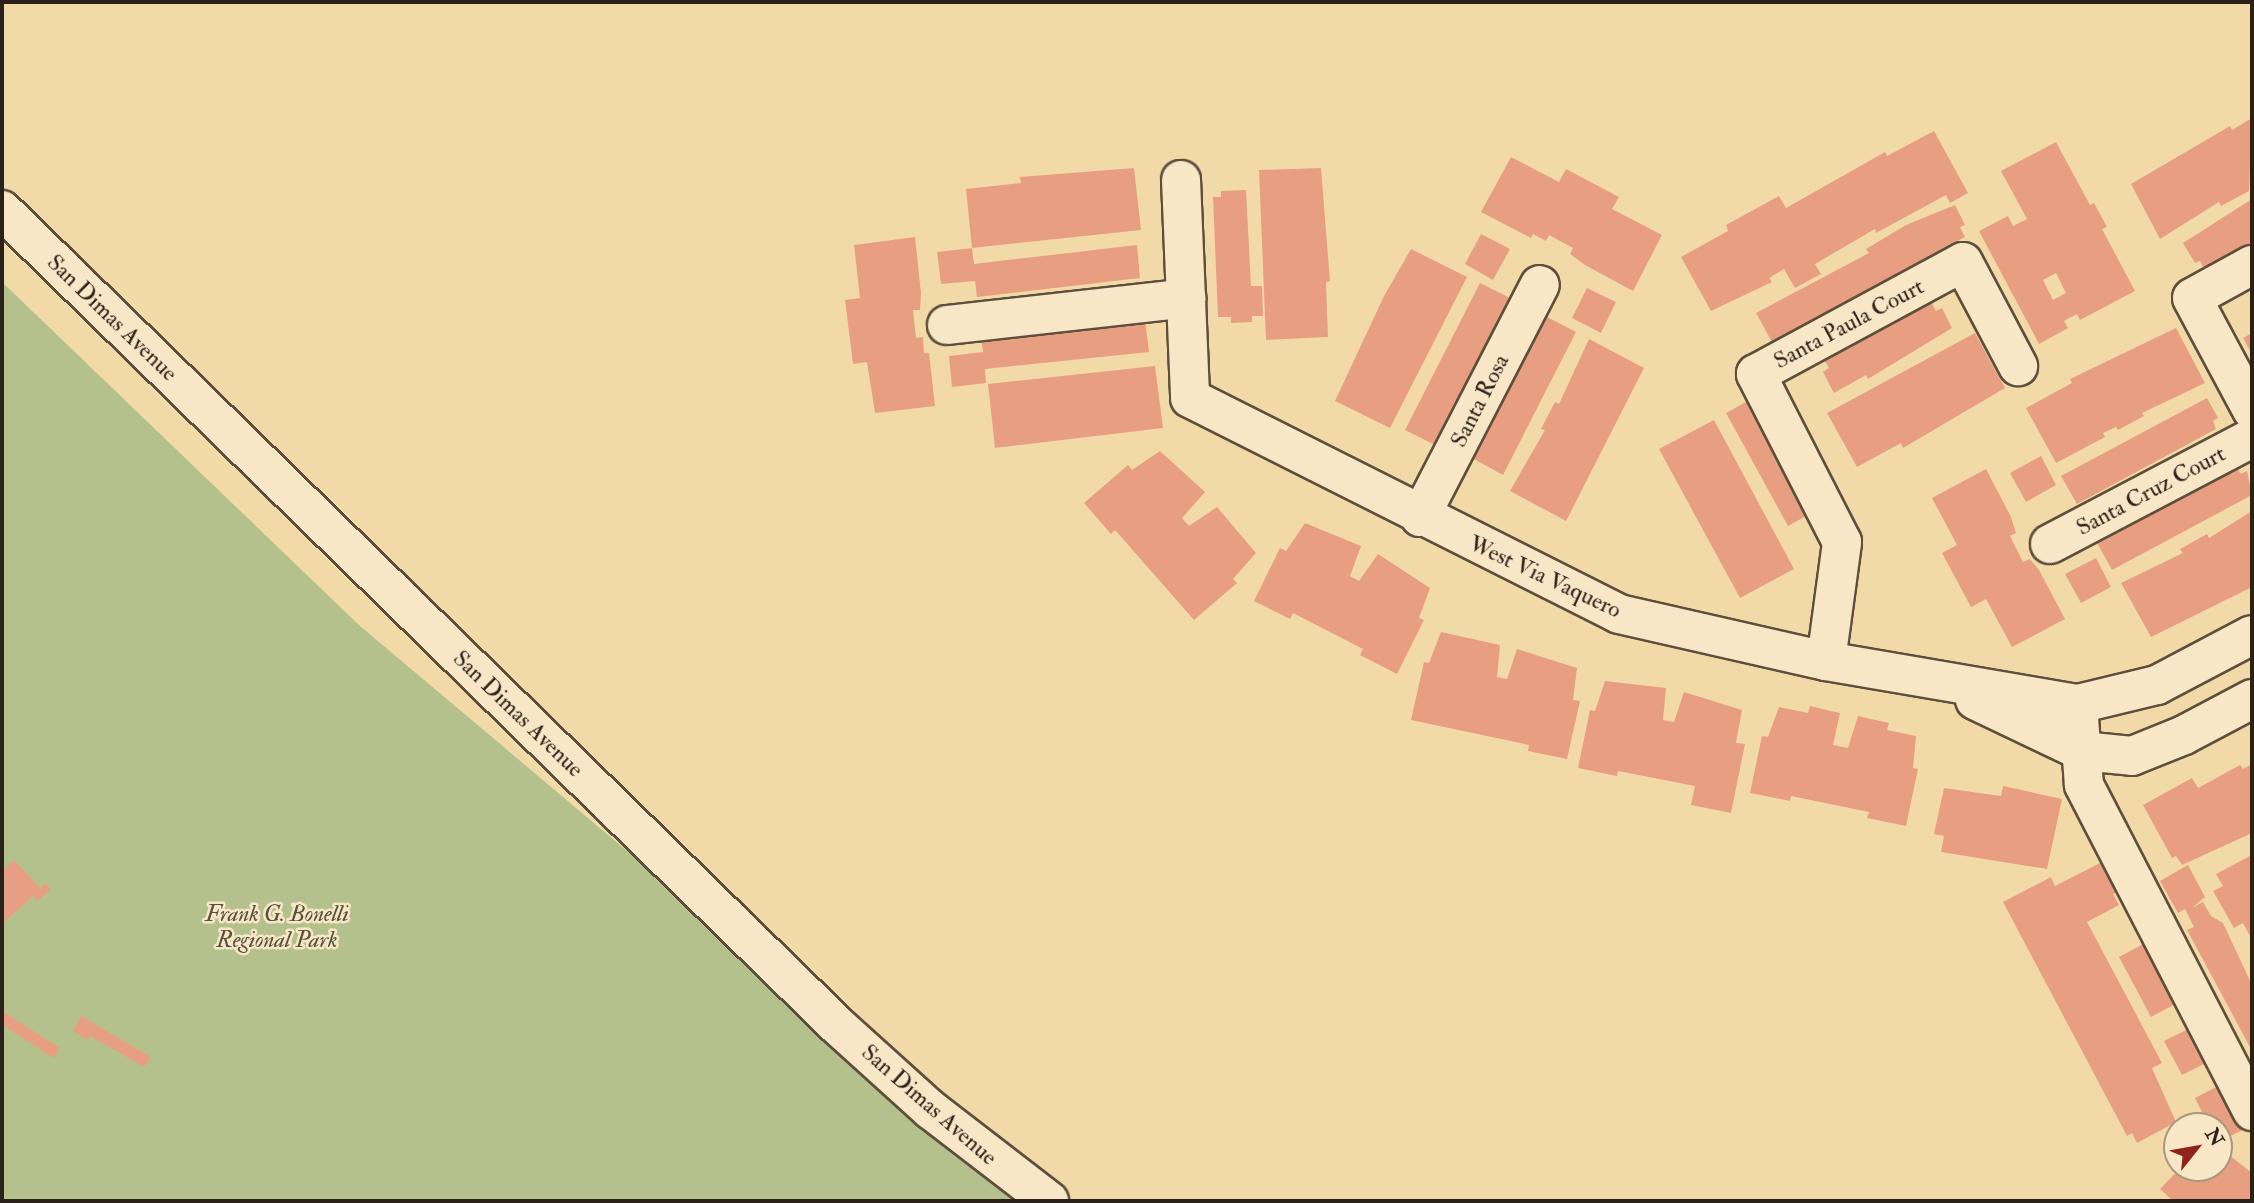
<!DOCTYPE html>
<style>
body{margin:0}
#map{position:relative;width:2254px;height:1203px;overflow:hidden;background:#f2daa8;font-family:"IM FELL Double Pica",serif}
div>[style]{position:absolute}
.green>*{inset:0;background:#b5c18c}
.building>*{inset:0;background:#e89f81}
.roads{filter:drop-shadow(2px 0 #5e4f3d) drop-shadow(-2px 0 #5e4f3d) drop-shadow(0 2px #5e4f3d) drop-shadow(0 -2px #5e4f3d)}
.minor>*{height:38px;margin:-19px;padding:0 19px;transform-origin:19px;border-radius:19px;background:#f7e7c6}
span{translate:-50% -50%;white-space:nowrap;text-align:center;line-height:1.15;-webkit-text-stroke:5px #f7e7c6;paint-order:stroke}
.street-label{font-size:23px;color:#2c2119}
.park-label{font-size:23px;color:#55513c;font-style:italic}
.frame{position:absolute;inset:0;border:4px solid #2c2119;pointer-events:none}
.north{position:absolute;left:2163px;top:1112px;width:70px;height:70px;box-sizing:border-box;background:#f7e7c6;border:2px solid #a69881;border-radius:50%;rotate:59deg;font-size:19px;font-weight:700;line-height:28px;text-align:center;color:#2c2119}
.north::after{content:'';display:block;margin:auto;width:24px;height:32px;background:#8f2418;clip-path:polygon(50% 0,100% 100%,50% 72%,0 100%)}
</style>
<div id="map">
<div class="green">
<div style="clip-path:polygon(2px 282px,360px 626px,1013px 1176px,1053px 1201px,2px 1201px)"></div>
</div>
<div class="building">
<div style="clip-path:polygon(2252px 118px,2249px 191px,2221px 206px,2219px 202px,2160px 239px,2131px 184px,2230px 126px,2232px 130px)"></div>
<div style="clip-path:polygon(1934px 131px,1968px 193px,1950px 203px,1946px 195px,1876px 233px,1875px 229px,1815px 264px,1821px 274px,1795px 288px,1784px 269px,1769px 278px,1772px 282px,1711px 311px,1681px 257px,1728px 231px,1726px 225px,1779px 196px,1786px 208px,1885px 152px,1887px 156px)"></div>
<div style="clip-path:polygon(evenodd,2056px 142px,2090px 205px,2094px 203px,2107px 227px,2102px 229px,2135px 291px,2080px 320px,2077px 314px,2064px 321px,2068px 328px,2039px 344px,1979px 231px,2008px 216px,2013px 226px,2027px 219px,2001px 171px,2056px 142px,2056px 273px,2066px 293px,2053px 300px,2043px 280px,2056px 273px)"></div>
<div style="clip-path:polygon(1511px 157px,1559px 182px,1566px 169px,1619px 197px,1612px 209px,1662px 235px,1633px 291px,1585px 265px,1570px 254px,1573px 248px,1549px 235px,1546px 241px,1533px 234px,1531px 238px,1481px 212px)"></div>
<div style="clip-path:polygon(1134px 168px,1141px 230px,972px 248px,974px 264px,1137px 245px,1140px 278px,977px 297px,975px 281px,941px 284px,937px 252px,972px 248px,966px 189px,1021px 183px,1020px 177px)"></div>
<div style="clip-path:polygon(1321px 168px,1330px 281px,1326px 282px,1328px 337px,1266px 340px,1259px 170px)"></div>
<div style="clip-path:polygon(1246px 190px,1251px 286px,1262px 286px,1263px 316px,1252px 316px,1252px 322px,1231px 323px,1231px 317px,1218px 317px,1213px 197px,1221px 197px,1221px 191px)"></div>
<div style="clip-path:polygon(2252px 199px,2252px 243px,2204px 269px,2200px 261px,2195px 263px,2183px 243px)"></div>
<div style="clip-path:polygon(1955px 205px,1965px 225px,1960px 227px,1965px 237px,1772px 342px,1756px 313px,1869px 253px,1866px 249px,1906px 225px)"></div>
<div style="clip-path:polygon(1481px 234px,1510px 249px,1493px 280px,1465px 264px)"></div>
<div style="clip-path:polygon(915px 237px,921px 293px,920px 310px,913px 310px,916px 338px,923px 337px,924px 353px,929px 353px,935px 406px,875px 413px,867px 362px,853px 364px,845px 300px,860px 298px,854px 245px)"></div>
<div style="clip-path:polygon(1411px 249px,1467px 277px,1390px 428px,1335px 401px,1384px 296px)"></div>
<div style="clip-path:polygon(1480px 283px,1510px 298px,1435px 445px,1405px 430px)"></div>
<div style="clip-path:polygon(1587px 288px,1616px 302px,1601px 333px,1572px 318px)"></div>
<div style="clip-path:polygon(1931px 302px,1936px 311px,1942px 308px,1952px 328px,1868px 379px,1866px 375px,1834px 393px,1823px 372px,1829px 368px,1825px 361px)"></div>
<div style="clip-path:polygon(1547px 317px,1576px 332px,1503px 475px,1474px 459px)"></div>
<div style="clip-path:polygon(1145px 319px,1149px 352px,985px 369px,986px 383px,952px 387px,949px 356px,983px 352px,981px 337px)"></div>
<div style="clip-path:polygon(2252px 326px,2252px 354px,2243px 338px,2252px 333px)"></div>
<div style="clip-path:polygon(2176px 328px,2205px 383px,2142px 413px,2144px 416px,2118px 430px,2116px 427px,2103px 433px,2105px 437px,2056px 463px,2026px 408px,2072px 383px,2070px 379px)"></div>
<div style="clip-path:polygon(1975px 333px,2005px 388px,1903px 448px,1901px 443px,1857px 467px,1827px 413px)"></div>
<div style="clip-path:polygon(1589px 339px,1644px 368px,1566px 521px,1510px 491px,1545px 430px,1541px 429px,1555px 402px,1559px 404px)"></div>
<div style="clip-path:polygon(1155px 366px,1163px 428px,995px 448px,988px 384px)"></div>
<div style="clip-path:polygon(1755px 397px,1817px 510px,1788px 526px,1726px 413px)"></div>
<div style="clip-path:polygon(2207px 398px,2218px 418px,2213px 421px,2216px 429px,2077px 504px,2061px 476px)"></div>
<div style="clip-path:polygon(1714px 420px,1794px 569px,1740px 598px,1659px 449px)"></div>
<div style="clip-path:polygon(1160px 451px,1205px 492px,1182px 518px,1189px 526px,1217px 507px,1256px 553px,1233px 579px,1237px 583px,1194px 620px,1115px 530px,1111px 534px,1084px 503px,1128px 465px,1132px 470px)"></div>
<div style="clip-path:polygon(2041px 456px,2056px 485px,2026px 502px,2010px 473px)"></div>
<div style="clip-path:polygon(2236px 466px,2241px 474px,2247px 471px,2252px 495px,2112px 570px,2096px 541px)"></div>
<div style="clip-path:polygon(1986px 469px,2011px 517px,2016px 533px,2010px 536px,2023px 562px,2030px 559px,2039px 570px,2065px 619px,2012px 647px,1986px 599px,1971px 607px,1942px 553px,1957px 545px,1932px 498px)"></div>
<div style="clip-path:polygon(2252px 511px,2252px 587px,2151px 637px,2121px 583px,2183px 553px,2180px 549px,2207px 534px,2209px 538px)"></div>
<div style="clip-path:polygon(1305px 523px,1361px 546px,1350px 576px,1359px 581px,1378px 554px,1430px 588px,1419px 618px,1424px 620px,1397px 674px,1360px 655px,1363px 649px,1293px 613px,1290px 619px,1254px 601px,1280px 548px,1286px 551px)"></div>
<div style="clip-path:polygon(2096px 558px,2111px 587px,2081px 603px,2065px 574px)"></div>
<div style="clip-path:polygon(1441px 632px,1500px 645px,1497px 677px,1507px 679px,1517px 649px,1577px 668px,1573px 700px,1580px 701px,1567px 759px,1528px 751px,1529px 745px,1411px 720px,1424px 662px,1429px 663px)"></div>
<div style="clip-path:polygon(1605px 681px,1666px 688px,1663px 720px,1674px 722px,1684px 692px,1742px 710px,1736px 743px,1745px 744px,1731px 813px,1691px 805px,1695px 786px,1618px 771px,1617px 776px,1578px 768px,1590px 710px,1595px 711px)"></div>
<div style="clip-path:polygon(1810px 706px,1840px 713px,1833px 745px,1848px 748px,1858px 716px,1889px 723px,1887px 730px,1916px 736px,1913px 768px,1918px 769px,1906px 826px,1867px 818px,1869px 812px,1791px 796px,1790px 801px,1750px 793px,1762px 736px,1768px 737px,1779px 707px,1808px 713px)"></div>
<div style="clip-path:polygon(2252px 764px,2252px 833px,2182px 865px,2176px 856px,2172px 858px,2143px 805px,2192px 778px,2198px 788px,2240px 765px,2243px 769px)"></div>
<div style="clip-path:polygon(2003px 786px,2062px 799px,2047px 869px,1941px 852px,1944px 836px,1934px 834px,1944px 788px,2001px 796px)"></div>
<div style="clip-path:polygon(2252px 855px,2252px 940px,2243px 923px,2234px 928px,2213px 891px,2223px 886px,2216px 874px)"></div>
<div style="clip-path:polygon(14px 860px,40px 888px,45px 883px,51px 889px,38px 901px,33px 896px,2px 924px,2px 872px)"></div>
<div style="clip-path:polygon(2104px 861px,2120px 891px,2113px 894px,2119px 905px,2087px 922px,2162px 1063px,2152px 1068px,2176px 1122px,2137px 1143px,2132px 1133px,2127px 1136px,2003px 902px,2051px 877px,2055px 886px)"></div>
<div style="clip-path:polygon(2188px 865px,2205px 897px,2192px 908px,2203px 902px,2211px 916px,2223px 923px,2252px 985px,2250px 1047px,2187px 930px,2194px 927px,2185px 909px,2178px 913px,2160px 881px)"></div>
<div style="clip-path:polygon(2147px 942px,2179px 1002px,2151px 1017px,2119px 957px)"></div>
<div style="clip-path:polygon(2px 1011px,60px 1048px,54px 1058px,2px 1025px)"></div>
<div style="clip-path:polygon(81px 1016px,151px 1057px,144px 1067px,90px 1036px,88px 1040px,73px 1031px)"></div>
<div style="clip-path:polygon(2192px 1027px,2210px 1061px,2182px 1075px,2164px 1041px)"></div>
<div style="clip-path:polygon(2222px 1084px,2246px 1128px,2219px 1142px,2219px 1126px,2209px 1126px,2195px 1098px)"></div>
<div style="clip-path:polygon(2219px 1147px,2252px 1173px,2252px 1201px,2173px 1201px,2160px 1189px,2180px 1168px,2219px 1168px)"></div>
</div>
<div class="roads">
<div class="minor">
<div style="left:1181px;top:180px;width:218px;rotate:87.6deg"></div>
<div style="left:1190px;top:398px;width:480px;rotate:26.7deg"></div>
<div style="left:1619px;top:614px;width:212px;rotate:12.8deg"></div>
<div style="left:1826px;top:661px;width:256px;rotate:9.7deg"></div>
<div style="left:2078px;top:704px;width:81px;rotate:-13.5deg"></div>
<div style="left:2157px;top:685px;width:107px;rotate:-27.8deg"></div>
<div style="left:2px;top:210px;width:1170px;rotate:44.31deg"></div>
<div style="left:839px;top:1027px;width:124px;rotate:42.1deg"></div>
<div style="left:931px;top:1110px;width:149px;rotate:37.6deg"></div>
<div style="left:2252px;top:265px;width:68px;rotate:151.2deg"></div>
<div style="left:2192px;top:298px;width:127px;rotate:61.8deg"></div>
<div style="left:947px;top:325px;width:241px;rotate:-6.4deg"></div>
<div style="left:1420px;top:517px;width:261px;rotate:-62.7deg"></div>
<div style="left:2050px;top:544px;width:228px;rotate:-27.7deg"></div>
<div style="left:1826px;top:661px;width:120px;rotate:-82.3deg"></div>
<div style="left:1842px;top:542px;width:189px;rotate:-117.1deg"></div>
<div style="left:1756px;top:374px;width:235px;rotate:-28.4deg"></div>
<div style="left:1963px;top:262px;width:118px;rotate:62.1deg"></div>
<div style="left:1975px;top:700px;width:119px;rotate:25.5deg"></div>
<div style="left:2082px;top:751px;width:50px;rotate:5.7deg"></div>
<div style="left:2132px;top:756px;width:56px;rotate:-22deg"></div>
<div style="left:2184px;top:735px;width:77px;rotate:-27.9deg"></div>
<div style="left:2078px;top:704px;width:81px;rotate:85.8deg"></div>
<div style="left:2084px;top:785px;width:367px;rotate:62.7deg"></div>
</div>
</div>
<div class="street-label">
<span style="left:112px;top:318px;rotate:44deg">San Dimas Avenue</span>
<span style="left:1849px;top:324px;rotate:-28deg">Santa Paula Court</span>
<span style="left:1480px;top:401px;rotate:-63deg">Santa Rosa</span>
<span style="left:2151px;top:491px;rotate:-28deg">Santa Cruz Court</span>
<span style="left:1545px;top:577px;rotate:25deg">West Via Vaquero</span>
<span style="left:518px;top:714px;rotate:44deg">San Dimas Avenue</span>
<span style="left:929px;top:1105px;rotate:41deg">San Dimas Avenue</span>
</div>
<div class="park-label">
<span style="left:277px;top:927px">Frank G. Bonelli<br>Regional Park</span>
</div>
<div class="frame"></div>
<div class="north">N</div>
</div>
